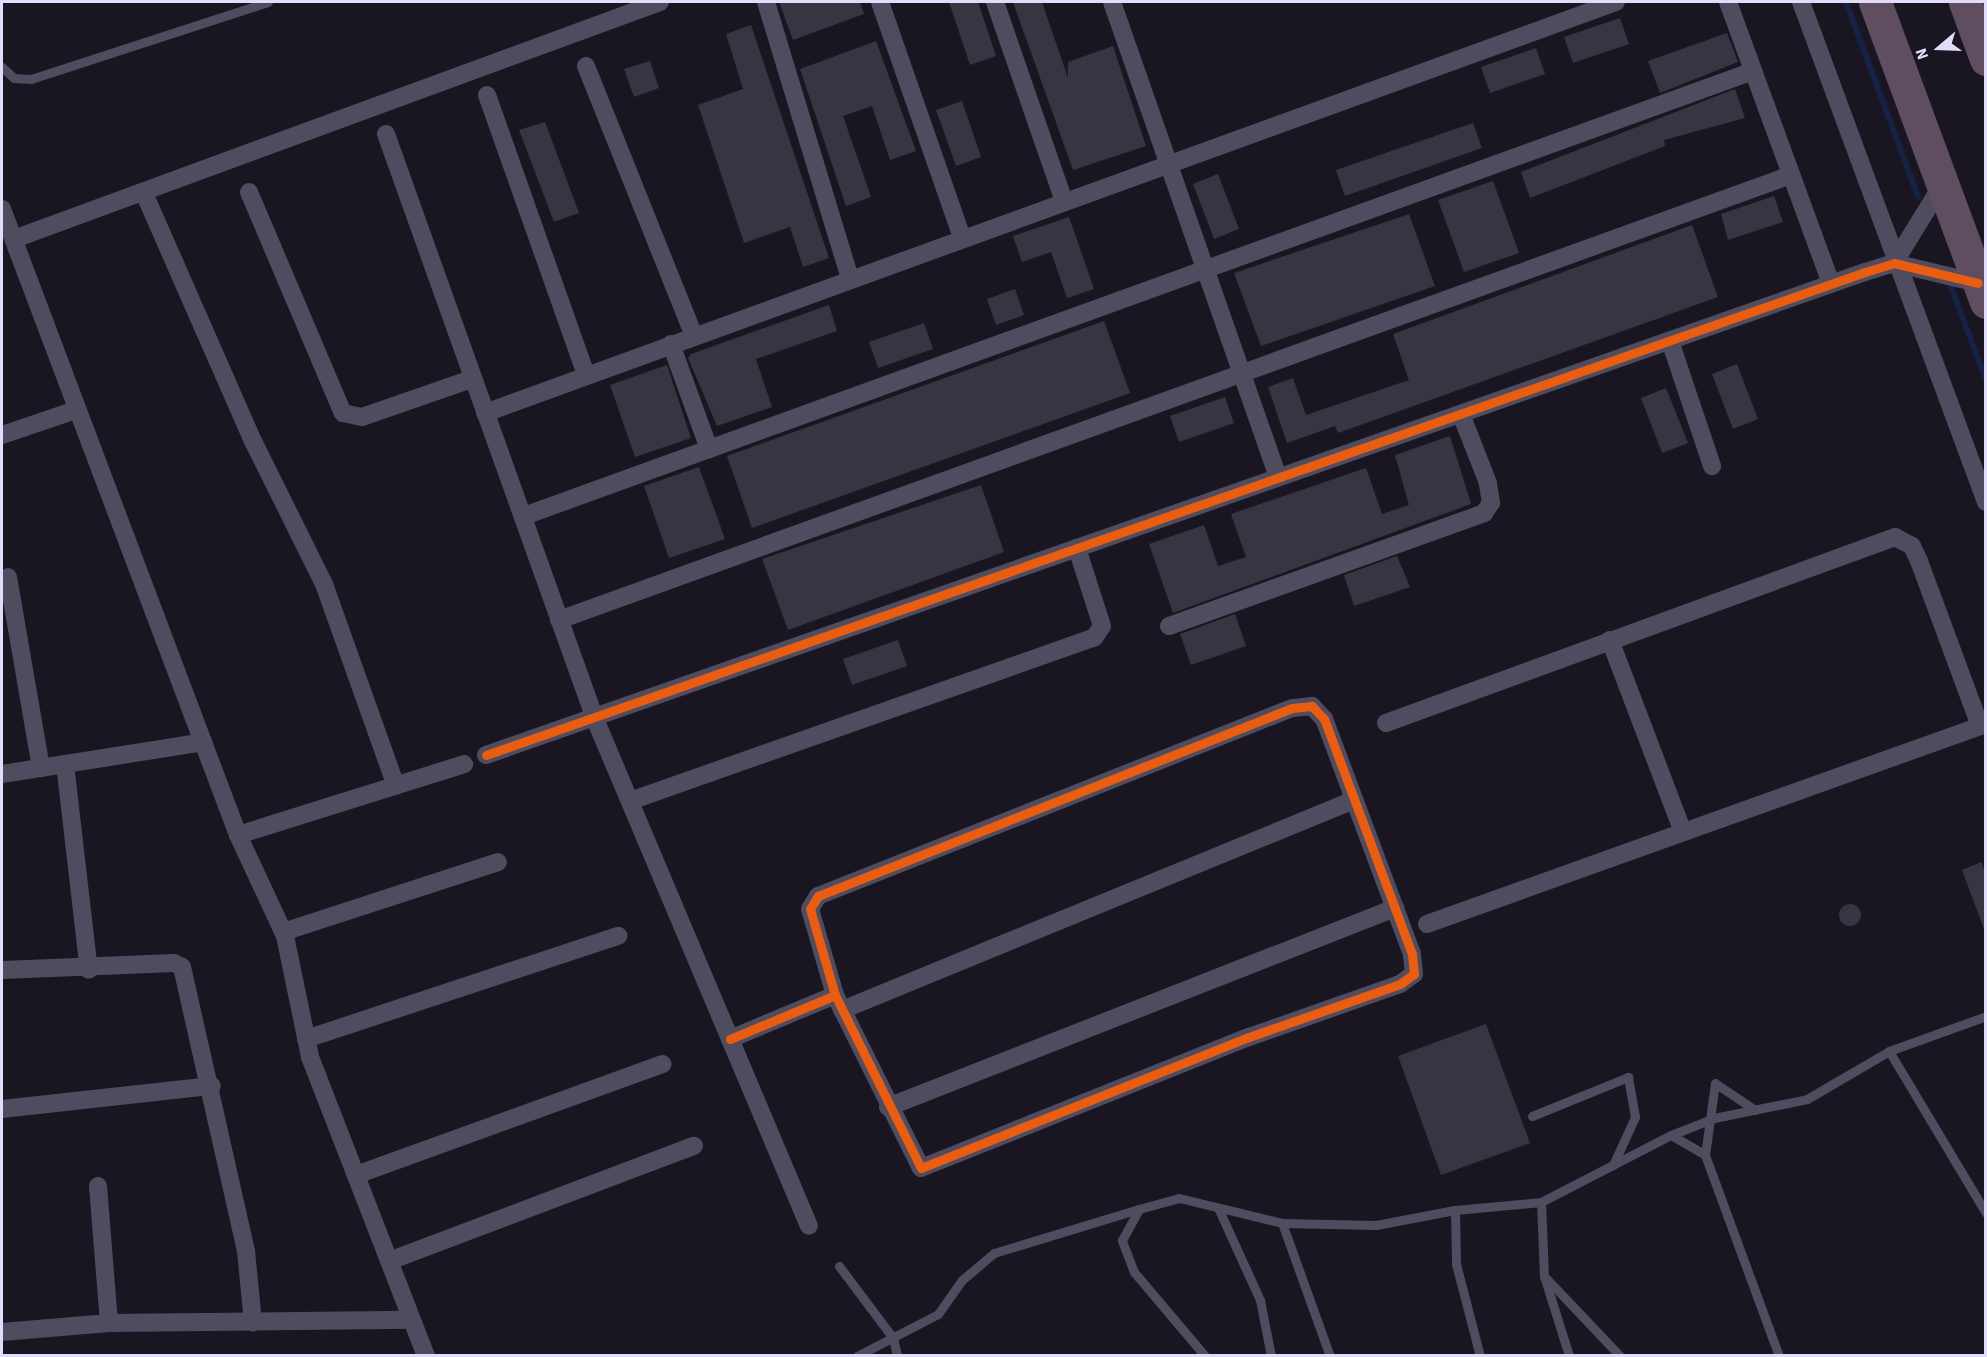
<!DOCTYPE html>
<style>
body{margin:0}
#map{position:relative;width:1987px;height:1357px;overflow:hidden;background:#191621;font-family:"Source Sans 3",sans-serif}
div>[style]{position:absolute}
.stream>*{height:6px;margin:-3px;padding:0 3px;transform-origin:3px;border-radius:3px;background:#152243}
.building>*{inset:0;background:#393442}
.round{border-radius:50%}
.service>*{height:9px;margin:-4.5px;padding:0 4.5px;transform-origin:4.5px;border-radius:4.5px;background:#4f4c60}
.minor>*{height:18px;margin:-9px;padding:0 9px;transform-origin:9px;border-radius:9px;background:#4f4c60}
.motorway>*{height:33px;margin:-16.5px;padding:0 16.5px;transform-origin:16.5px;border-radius:16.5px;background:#5f4e5f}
.cycleway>*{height:9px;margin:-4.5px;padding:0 4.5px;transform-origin:4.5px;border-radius:4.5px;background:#e95d12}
span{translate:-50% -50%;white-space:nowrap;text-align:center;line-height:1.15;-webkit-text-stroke:4.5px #181225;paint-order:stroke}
.frame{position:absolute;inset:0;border:3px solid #e2dbfa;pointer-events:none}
.north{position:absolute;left:1909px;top:18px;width:60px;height:60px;-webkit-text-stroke:4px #181225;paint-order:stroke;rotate:251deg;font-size:16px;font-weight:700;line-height:24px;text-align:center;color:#e2dbfa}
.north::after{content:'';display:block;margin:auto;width:21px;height:27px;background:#e2dbfa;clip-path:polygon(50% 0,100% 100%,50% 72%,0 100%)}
</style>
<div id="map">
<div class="stream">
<div style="left:1846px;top:2px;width:208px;rotate:69.7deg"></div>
<div style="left:1950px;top:284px;width:103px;rotate:69.4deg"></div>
</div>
<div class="building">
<div style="clip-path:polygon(779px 2px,860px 2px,864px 14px,793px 40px)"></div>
<div style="clip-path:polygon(949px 2px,978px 2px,996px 56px,970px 65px)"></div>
<div style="clip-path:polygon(1013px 2px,1042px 2px,1068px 78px,1068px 62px,1113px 46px,1146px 146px,1073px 170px)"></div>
<div style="clip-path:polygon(1620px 18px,1629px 44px,1573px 63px,1564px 37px)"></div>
<div style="clip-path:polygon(751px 25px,829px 258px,803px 267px,790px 227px,744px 243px,698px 105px,743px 89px,726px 34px)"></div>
<div style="clip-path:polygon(1727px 33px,1738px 62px,1660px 93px,1648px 61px)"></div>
<div style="clip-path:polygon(876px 41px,916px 151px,890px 160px,872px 106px,843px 116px,871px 197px,846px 206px,800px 69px)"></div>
<div style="clip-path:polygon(1536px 48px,1545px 74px,1490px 93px,1481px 67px)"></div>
<div style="clip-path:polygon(650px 61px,659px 88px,634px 97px,624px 69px)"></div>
<div style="clip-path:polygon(1735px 89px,1745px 118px,1664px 140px,1665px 146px,1530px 198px,1521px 172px)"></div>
<div style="clip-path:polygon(962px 101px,981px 157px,956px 166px,936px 110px)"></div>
<div style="clip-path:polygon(545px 122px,579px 213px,554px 222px,519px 130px)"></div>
<div style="clip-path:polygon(1473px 123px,1482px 148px,1345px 196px,1336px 170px)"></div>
<div style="clip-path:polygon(1218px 174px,1239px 229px,1214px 239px,1193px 184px)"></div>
<div style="clip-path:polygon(1493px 181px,1519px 253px,1464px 272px,1438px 200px)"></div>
<div style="clip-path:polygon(1774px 196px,1783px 222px,1728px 240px,1721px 214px)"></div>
<div style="clip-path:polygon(1409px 214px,1435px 286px,1261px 346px,1234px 273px)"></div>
<div style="clip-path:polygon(1069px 217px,1094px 289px,1067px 298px,1051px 252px,1022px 262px,1013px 236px)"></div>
<div style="clip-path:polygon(1692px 225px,1718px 297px,1338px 433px,1335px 426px,1287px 443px,1268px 387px,1293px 378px,1306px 415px,1409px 380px,1393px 334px)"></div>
<div style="clip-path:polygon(1015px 289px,1024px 315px,996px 325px,987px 299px)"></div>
<div style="clip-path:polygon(829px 305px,837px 331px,756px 359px,772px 407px,717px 426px,688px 358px,691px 354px)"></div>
<div style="clip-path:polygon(1104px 321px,1130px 393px,752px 528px,727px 456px)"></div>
<div style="clip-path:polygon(924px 323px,933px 349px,878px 368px,869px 342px)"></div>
<div style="clip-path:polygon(1737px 364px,1758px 419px,1733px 429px,1712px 374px)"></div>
<div style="clip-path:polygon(667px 365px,691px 438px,635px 457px,610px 385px)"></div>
<div style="clip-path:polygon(1666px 388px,1688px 443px,1662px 453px,1641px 398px)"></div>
<div style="clip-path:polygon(1225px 397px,1234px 423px,1179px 442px,1170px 416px)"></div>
<div style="clip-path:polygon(1450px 436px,1471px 504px,1173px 613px,1149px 544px,1204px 525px,1218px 566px,1246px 557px,1231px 514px,1366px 468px,1382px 514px,1409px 505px,1395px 455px)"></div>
<div style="clip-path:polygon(699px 467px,725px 539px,669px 558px,644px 486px)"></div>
<div style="clip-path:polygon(981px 485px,1004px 552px,788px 630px,762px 559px)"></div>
<div style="clip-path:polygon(1397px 556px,1410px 587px,1354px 606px,1344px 575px)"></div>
<div style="clip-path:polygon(1235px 614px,1246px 646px,1191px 665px,1180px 634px)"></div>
<div style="clip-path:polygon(898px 640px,907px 666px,852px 685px,843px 659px)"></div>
<div style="clip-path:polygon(1981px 862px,1986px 874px,1984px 929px,1962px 870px)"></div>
<div class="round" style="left:1839px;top:904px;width:22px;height:22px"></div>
<div style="clip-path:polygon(1486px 1024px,1530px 1143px,1441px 1175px,1398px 1056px)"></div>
</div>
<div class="service">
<div style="left:2px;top:67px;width:16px;rotate:43deg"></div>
<div style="left:14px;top:78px;width:17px;rotate:3deg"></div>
<div style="left:31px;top:79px;width:249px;rotate:-18deg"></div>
<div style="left:1889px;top:1051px;width:189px;rotate:59.1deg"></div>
<div style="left:1755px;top:1110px;width:48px;rotate:-146deg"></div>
<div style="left:1715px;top:1083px;width:73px;rotate:97.9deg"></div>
<div style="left:1705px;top:1155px;width:214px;rotate:69.8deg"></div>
<div style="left:1532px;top:1116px;width:104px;rotate:-22.1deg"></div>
<div style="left:1628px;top:1077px;width:41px;rotate:80.1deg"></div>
<div style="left:1635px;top:1117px;width:53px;rotate:114.6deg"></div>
<div style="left:1671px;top:1135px;width:39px;rotate:30deg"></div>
<div style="left:1541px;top:1202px;width:74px;rotate:87.7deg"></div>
<div style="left:1544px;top:1276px;width:84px;rotate:72.6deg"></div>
<div style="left:1219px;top:1210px;width:99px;rotate:65.5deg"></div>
<div style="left:1260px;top:1300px;width:57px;rotate:78.9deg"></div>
<div style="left:1455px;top:1210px;width:54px;rotate:88.9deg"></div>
<div style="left:1456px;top:1264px;width:95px;rotate:75.4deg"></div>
<div style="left:1282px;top:1223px;width:141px;rotate:70.2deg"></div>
<div style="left:839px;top:1266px;width:90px;rotate:53.1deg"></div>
<div style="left:893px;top:1338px;width:18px;rotate:77deg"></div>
<div style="left:1545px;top:1277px;width:109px;rotate:46.5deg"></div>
<div style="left:857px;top:1356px;width:91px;rotate:-27.4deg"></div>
<div style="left:938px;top:1314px;width:42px;rotate:-54.8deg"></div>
<div style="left:962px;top:1280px;width:42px;rotate:-40.2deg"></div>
<div style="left:994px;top:1253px;width:152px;rotate:-16.9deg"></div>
<div style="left:1205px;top:1356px;width:110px;rotate:-130.2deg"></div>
<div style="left:1134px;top:1272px;width:34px;rotate:-111deg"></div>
<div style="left:1122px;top:1240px;width:35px;rotate:-61deg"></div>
<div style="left:1139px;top:1209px;width:41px;rotate:-15.4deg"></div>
<div style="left:1179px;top:1198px;width:106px;rotate:13.6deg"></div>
<div style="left:1282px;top:1223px;width:94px;rotate:1.2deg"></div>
<div style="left:1376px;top:1225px;width:80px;rotate:-10.8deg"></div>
<div style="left:1455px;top:1210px;width:86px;rotate:-5.3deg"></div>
<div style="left:1541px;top:1202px;width:146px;rotate:-27.3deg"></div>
<div style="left:1671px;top:1135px;width:46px;rotate:-21.6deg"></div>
<div style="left:1714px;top:1118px;width:95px;rotate:-11.5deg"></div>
<div style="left:1807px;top:1099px;width:95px;rotate:-30.3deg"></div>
<div style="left:1889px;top:1051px;width:103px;rotate:-19.8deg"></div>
</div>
<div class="minor">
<div style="left:766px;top:2px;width:289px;rotate:73.1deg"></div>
<div style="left:880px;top:2px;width:250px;rotate:70.8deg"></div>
<div style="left:995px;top:2px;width:211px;rotate:70.9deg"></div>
<div style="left:1112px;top:2px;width:503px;rotate:70.74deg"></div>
<div style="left:1728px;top:2px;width:299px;rotate:69.9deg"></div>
<div style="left:1801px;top:2px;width:533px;rotate:69.7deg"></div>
<div style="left:586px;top:66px;width:291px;rotate:68.2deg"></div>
<div style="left:487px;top:95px;width:297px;rotate:70.5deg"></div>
<div style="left:386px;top:134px;width:621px;rotate:70.34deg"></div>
<div style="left:595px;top:719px;width:550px;rotate:67.12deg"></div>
<div style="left:249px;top:192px;width:240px;rotate:67deg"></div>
<div style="left:343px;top:413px;width:19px;rotate:12deg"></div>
<div style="left:362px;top:417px;width:116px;rotate:-19.1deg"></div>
<div style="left:144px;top:193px;width:273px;rotate:66.3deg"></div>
<div style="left:254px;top:443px;width:157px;rotate:63.6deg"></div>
<div style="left:324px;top:584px;width:214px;rotate:70.4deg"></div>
<div style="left:2px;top:209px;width:669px;rotate:69.34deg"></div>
<div style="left:238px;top:835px;width:111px;rotate:65deg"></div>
<div style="left:285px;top:936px;width:124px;rotate:78.3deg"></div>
<div style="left:310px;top:1057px;width:321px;rotate:68.8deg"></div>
<div style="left:14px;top:239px;width:688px;rotate:-20.15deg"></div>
<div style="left:1894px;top:263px;width:92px;rotate:-58.4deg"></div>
<div style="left:1670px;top:341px;width:132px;rotate:71.4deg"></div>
<div style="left:671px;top:344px;width:112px;rotate:70.1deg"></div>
<div style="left:485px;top:413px;width:1203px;rotate:-19.97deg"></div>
<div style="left:2px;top:435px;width:78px;rotate:-18.7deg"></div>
<div style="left:524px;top:516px;width:1307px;rotate:-19.9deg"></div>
<div style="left:8px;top:577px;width:194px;rotate:80.2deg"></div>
<div style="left:559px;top:620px;width:1310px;rotate:-19.86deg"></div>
<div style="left:1169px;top:626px;width:335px;rotate:-19.7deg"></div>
<div style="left:1484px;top:513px;width:12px;rotate:-55deg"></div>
<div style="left:1491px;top:503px;width:20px;rotate:-99deg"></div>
<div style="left:1488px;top:483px;width:74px;rotate:-111.4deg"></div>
<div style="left:1610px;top:640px;width:205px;rotate:69.2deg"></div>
<div style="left:1386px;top:723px;width:542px;rotate:-20.07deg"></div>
<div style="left:1895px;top:537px;width:19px;rotate:28deg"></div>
<div style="left:1912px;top:546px;width:17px;rotate:65deg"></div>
<div style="left:1919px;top:561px;width:176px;rotate:69.7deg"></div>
<div style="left:486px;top:755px;width:1461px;rotate:-19.3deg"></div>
<div style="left:1865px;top:272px;width:30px;rotate:-17deg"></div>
<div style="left:1894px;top:263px;width:86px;rotate:13.4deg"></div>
<div style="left:65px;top:764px;width:207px;rotate:83.4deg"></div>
<div style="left:2px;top:774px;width:204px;rotate:-9deg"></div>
<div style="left:630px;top:801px;width:492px;rotate:-19.4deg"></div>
<div style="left:1094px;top:638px;width:14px;rotate:-56deg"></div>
<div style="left:1102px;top:626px;width:82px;rotate:-107.8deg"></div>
<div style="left:238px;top:835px;width:237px;rotate:-17.4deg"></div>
<div style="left:1427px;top:924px;width:594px;rotate:-19.69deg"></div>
<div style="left:283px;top:932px;width:226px;rotate:-18deg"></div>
<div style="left:2px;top:970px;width:172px;rotate:-2.3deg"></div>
<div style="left:174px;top:963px;width:9px;rotate:27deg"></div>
<div style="left:182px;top:967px;width:291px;rotate:77.3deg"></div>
<div style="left:246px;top:1251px;width:72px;rotate:84.4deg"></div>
<div style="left:842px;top:1010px;width:553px;rotate:-22.3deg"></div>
<div style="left:306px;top:1039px;width:329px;rotate:-18.3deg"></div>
<div style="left:730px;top:1039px;width:114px;rotate:-22.7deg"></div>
<div style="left:835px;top:995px;width:193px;rotate:63.6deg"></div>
<div style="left:921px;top:1168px;width:353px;rotate:-21.8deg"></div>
<div style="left:1249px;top:1037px;width:160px;rotate:-19.3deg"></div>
<div style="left:1400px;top:984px;width:17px;rotate:-36deg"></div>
<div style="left:1414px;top:974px;width:20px;rotate:-96deg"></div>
<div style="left:1412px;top:954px;width:251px;rotate:-110.5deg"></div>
<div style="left:1324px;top:719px;width:18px;rotate:-133deg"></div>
<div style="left:1312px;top:706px;width:20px;rotate:174deg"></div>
<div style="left:1292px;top:708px;width:510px;rotate:158.37deg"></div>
<div style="left:818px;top:896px;width:15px;rotate:122deg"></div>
<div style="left:810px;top:909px;width:90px;rotate:73.8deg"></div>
<div style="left:888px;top:1107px;width:545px;rotate:-21.43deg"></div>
<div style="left:2px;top:1109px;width:211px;rotate:-6.3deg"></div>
<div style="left:356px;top:1175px;width:326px;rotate:-19.9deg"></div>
<div style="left:98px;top:1186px;width:137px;rotate:85.4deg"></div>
<div style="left:389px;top:1261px;width:326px;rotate:-20.7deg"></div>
<div style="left:2px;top:1332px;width:107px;rotate:-4.8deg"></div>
<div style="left:109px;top:1323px;width:302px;rotate:-0.6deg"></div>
</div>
<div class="motorway">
<div style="left:1875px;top:2px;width:320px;rotate:69.7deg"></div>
<div style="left:1965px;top:2px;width:61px;rotate:69.8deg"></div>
</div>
<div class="cycleway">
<div style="left:486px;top:755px;width:1461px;rotate:-19.3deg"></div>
<div style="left:1865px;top:272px;width:30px;rotate:-17deg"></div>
<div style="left:1894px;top:263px;width:86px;rotate:13.4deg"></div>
<div style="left:730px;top:1039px;width:114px;rotate:-22.7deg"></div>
<div style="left:835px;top:995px;width:193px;rotate:63.6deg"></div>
<div style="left:921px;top:1168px;width:353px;rotate:-21.8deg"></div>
<div style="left:1249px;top:1037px;width:160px;rotate:-19.3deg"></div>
<div style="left:1400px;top:984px;width:17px;rotate:-36deg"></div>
<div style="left:1414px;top:974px;width:20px;rotate:-96deg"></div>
<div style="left:1412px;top:954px;width:251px;rotate:-110.5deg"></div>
<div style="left:1324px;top:719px;width:18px;rotate:-133deg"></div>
<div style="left:1312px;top:706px;width:20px;rotate:174deg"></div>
<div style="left:1292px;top:708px;width:510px;rotate:158.37deg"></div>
<div style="left:818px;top:896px;width:15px;rotate:122deg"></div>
<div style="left:810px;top:909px;width:90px;rotate:73.8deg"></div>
</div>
<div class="frame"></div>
<div class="north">N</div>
</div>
